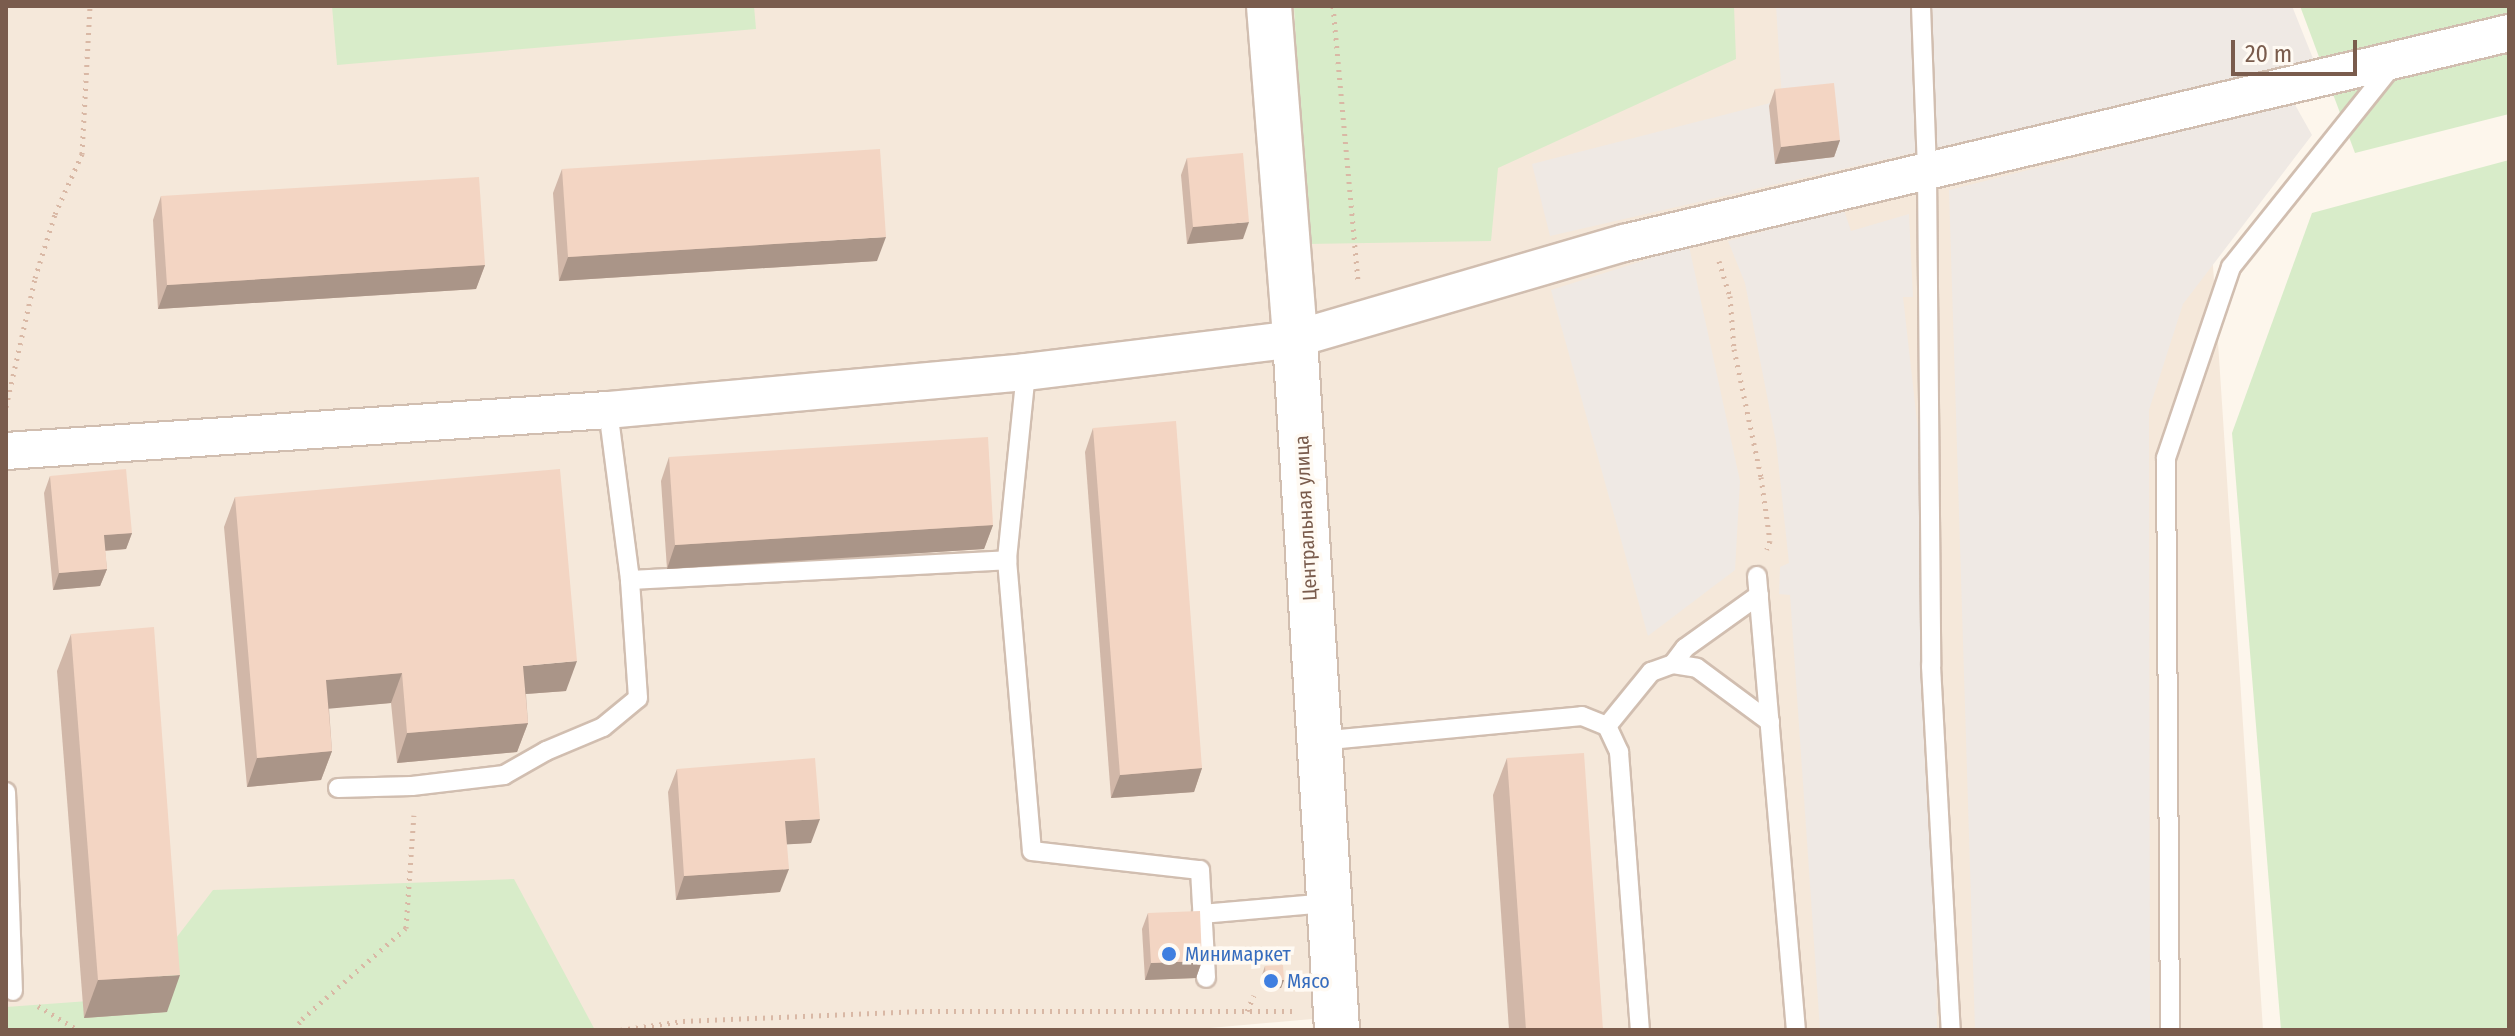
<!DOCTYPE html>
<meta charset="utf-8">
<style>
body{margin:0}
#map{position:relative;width:2515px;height:1036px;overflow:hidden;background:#fdf6ec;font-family:"Fira Sans Condensed",sans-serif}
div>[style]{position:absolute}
.residential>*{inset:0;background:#f5e8da}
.industrial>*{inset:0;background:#efe9e4}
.green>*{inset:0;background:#d8ecc9}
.path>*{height:5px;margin-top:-2.5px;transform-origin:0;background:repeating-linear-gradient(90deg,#d9b8a5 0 2px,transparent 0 8px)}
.roads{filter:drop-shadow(2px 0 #d1beb0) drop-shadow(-2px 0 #d1beb0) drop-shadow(0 2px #d1beb0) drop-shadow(0 -2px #d1beb0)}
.lane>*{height:18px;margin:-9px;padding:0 9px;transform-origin:9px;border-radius:9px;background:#fff}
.street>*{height:36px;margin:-18px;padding:0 18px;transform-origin:18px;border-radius:18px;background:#fff}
.secondary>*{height:44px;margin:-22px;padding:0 22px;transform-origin:22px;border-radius:22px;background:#fff}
.wall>*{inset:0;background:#d1b7a8}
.shaded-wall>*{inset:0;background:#aa9588}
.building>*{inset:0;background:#f3d5c3}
.dots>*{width:22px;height:22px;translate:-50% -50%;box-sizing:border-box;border:4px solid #fffaf3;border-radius:50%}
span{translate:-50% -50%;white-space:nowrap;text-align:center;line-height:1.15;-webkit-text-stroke:7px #fffaf3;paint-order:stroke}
.street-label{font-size:20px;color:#7a5c4d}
.shop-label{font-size:20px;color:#366cbe}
.left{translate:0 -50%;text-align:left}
.frame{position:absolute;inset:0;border:8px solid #7a5c4d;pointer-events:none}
.scale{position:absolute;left:2231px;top:40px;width:126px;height:36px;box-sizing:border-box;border:4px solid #7a5c4d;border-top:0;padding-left:10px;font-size:24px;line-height:28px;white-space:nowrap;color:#7a5c4d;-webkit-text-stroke:6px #fffaf3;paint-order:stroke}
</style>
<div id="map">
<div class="residential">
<div style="clip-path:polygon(6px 6px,2196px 6px,2263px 1030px,1313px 1030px,1312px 1019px,1187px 1030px,6px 1030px)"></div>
</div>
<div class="industrial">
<div style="clip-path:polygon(1776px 6px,2292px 6px,2314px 61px,1550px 236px,1532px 164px,1782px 100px)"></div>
<div style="clip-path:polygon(2294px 103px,2312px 135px,2183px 304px,2149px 410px,2150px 1030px,1975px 1030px,1949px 190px)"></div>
<div style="clip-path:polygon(1844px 210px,1851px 231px,1909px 214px,1913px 297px,1903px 297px,1931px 545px,1937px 1030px,1820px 1030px,1790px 595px,1779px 594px,1780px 567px,1789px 563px,1776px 442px,1745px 283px,1728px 241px)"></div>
<div style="clip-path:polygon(1689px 246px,1740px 481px,1735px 570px,1648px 636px,1551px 290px)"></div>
</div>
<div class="green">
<div style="clip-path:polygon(332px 6px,754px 6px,756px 29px,337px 65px)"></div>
<div style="clip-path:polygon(1294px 6px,1734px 6px,1736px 59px,1498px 168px,1491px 241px,1307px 244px)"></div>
<div style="clip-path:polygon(2300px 6px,2509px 6px,2509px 114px,2355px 153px)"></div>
<div style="clip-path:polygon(2509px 160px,2509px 1030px,2281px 1030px,2232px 433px,2312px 213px)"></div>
<div style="clip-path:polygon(514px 879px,595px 1030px,6px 1030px,6px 1007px,130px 998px,213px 890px)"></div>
</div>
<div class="path">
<div style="left:1333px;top:6px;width:275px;rotate:84.8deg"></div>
<div style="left:1719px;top:261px;width:37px;rotate:73deg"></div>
<div style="left:1730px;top:296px;width:53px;rotate:85.7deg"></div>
<div style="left:1734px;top:349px;width:131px;rotate:78.1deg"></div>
<div style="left:1761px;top:477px;width:65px;rotate:82deg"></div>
<div style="left:1770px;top:541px;width:9px;rotate:111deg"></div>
<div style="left:6px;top:407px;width:132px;rotate:-77.3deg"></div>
<div style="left:35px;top:278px;width:67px;rotate:-72.6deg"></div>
<div style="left:55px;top:214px;width:66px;rotate:-65.8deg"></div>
<div style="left:82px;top:154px;width:148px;rotate:-86.9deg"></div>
<div style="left:38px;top:1006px;width:47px;rotate:31deg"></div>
<div style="left:1247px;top:1011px;width:17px;rotate:-66deg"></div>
<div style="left:294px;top:1030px;width:14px;rotate:-54deg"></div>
<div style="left:302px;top:1019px;width:138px;rotate:-41.2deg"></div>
<div style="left:406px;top:928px;width:113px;rotate:-86deg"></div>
<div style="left:620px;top:1030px;width:64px;rotate:-8.1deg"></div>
<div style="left:683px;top:1021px;width:239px;rotate:-2.4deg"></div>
<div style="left:922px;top:1011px;width:373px"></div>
</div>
<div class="roads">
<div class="lane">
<div style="left:1921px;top:6px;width:166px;rotate:87.9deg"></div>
<div style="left:1927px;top:172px;width:494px;rotate:89.5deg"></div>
<div style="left:1931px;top:666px;width:365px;rotate:86.9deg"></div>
<div style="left:1026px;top:372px;width:189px;rotate:95.8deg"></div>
<div style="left:1007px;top:560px;width:292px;rotate:85.1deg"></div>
<div style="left:1032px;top:851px;width:169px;rotate:6.5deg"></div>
<div style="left:1200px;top:870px;width:108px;rotate:86.8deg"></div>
<div style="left:608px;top:410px;width:171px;rotate:82.6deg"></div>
<div style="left:630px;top:580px;width:378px;rotate:-3deg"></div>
<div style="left:1757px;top:576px;width:456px;rotate:85.1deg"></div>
<div style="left:1673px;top:664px;width:20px;rotate:-53deg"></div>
<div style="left:1685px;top:648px;width:91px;rotate:-35.6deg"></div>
<div style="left:1607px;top:726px;width:70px;rotate:-50.8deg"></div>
<div style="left:1651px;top:672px;width:23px;rotate:-20deg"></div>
<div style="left:1673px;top:664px;width:24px;rotate:9deg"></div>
<div style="left:1697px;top:668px;width:91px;rotate:36.5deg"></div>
<div style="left:1319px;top:741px;width:264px;rotate:-5.4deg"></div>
<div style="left:1582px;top:716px;width:27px;rotate:22deg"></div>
<div style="left:1607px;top:726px;width:29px;rotate:65deg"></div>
<div style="left:1619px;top:752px;width:279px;rotate:85.7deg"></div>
<div style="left:338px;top:788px;width:74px;rotate:-1.5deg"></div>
<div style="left:412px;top:786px;width:93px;rotate:-6.8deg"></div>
<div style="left:504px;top:775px;width:48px;rotate:-29.7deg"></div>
<div style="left:546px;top:751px;width:62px;rotate:-22.8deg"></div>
<div style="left:603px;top:727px;width:45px;rotate:-39.6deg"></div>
<div style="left:638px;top:698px;width:118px;rotate:-93.9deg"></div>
<div style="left:6px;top:792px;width:199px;rotate:88deg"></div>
<div style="left:1202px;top:914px;width:127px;rotate:-5deg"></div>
<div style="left:2170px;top:1030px;width:572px;rotate:-90.4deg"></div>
<div style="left:2166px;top:458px;width:202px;rotate:-71.2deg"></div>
<div style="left:2231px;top:267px;width:259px;rotate:-51.3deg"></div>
</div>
<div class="street">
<div style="left:6px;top:451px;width:603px;rotate:-3.9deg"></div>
<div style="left:608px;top:410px;width:420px;rotate:-5.2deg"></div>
<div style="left:1026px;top:372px;width:271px;rotate:-7deg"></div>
<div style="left:1295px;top:339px;width:343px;rotate:-16.3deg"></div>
<div style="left:1624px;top:243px;width:910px;rotate:-13.35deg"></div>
</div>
<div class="secondary">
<div style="left:1269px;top:6px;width:334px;rotate:85.5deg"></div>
<div style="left:1295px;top:339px;width:692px;rotate:86.52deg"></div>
</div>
</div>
<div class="wall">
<div style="clip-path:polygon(1775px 89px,1840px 140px,1834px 157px,1775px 164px,1769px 106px)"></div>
<div style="clip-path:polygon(1187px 158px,1243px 239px,1187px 244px,1181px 175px)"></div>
<div style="clip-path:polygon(562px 169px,877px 261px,559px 281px,553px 193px)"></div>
<div style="clip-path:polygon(161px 196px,485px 265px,476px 289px,158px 309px,153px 220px)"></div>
<div style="clip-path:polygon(1093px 428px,1202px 768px,1194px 792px,1111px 798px,1085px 452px)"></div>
<div style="clip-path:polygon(669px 457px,993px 525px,984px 549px,667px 569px,661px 481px)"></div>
<div style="clip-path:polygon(50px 476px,132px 533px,126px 549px,105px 551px,107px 569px,100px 586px,53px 590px,44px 493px)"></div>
<div style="clip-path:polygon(235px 497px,566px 691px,526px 694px,528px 723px,517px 752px,397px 763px,391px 703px,329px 708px,332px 751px,321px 780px,247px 787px,224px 527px)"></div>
<div style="clip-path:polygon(71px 634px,167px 1012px,84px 1018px,57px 671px)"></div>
<div style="clip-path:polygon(1507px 758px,1603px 1030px,1509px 1030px,1493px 795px)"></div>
<div style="clip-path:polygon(677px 769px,811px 843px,787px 844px,780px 892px,676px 900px,668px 792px)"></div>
<div style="clip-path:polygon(1148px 913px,1202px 961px,1196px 978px,1145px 980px,1142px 929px)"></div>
<div style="clip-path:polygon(1265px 966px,1284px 980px,1281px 988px,1263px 989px,1262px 975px)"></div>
</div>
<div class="shaded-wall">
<div style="clip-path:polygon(1840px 140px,1834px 157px,1775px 164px,1781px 147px)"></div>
<div style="clip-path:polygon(1249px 222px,1243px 239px,1187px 244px,1193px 227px)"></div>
<div style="clip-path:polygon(886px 237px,877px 261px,559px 281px,568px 257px)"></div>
<div style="clip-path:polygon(485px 265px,476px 289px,158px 309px,167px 285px)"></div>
<div style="clip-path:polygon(993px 525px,984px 549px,667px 569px,675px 545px)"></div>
<div style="clip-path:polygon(132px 533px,126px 549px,98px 551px,104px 535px)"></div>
<div style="clip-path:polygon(107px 569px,100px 586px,53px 590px,59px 573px)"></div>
<div style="clip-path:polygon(577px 661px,566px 691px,512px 695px,523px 666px)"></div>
<div style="clip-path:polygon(402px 673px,391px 703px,315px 710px,326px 680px)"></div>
<div style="clip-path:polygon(528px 723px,517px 752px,397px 763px,407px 733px)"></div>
<div style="clip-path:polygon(332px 751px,321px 780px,247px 787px,257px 758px)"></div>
<div style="clip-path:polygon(1202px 768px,1194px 792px,1111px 798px,1120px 775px)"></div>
<div style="clip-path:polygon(820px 819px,811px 843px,777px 845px,785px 821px)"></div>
<div style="clip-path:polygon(789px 869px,780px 892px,676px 900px,684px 876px)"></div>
<div style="clip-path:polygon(1202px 961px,1196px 978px,1145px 980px,1151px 963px)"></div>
<div style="clip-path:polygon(180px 975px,167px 1012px,84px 1018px,98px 980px)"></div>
<div style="clip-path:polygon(1284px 980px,1281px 988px,1263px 989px,1266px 981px)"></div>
</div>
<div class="building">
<div style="clip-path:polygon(1834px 83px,1840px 140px,1781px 147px,1775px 89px)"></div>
<div style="clip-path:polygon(880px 149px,886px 237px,568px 257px,562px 169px)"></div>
<div style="clip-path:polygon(1243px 153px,1249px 222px,1193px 227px,1187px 158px)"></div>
<div style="clip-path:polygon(479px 177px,485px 265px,167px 285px,161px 196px)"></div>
<div style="clip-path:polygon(1176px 421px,1202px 768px,1120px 775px,1093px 428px)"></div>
<div style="clip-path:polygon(988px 437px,993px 525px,675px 545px,669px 457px)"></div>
<div style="clip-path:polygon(126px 469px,132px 533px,104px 535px,107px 569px,59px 573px,50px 476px)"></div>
<div style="clip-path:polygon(560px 469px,577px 661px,523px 666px,528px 723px,407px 733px,402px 673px,326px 680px,332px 751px,257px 758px,235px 497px)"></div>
<div style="clip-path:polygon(154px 627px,180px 975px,98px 980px,71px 634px)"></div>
<div style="clip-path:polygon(1584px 753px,1603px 1030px,1526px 1030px,1507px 758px)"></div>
<div style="clip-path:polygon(815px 758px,820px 819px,785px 821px,789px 869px,684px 876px,677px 769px)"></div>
<div style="clip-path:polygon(1200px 911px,1202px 961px,1151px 963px,1148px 913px)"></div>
<div style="clip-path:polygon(1283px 965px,1284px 980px,1266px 981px,1265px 966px)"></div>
</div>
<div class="dots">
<div style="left:1169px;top:954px;background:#3f7fe0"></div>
<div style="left:1271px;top:981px;background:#3f7fe0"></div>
</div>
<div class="street-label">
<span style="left:1306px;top:518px;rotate:-93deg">Центральная улица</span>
</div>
<div class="shop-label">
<span class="left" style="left:1185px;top:954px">Минимаркет</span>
<span class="left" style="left:1287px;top:981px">Мясо</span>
</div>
<div class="frame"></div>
<div class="scale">20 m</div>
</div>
